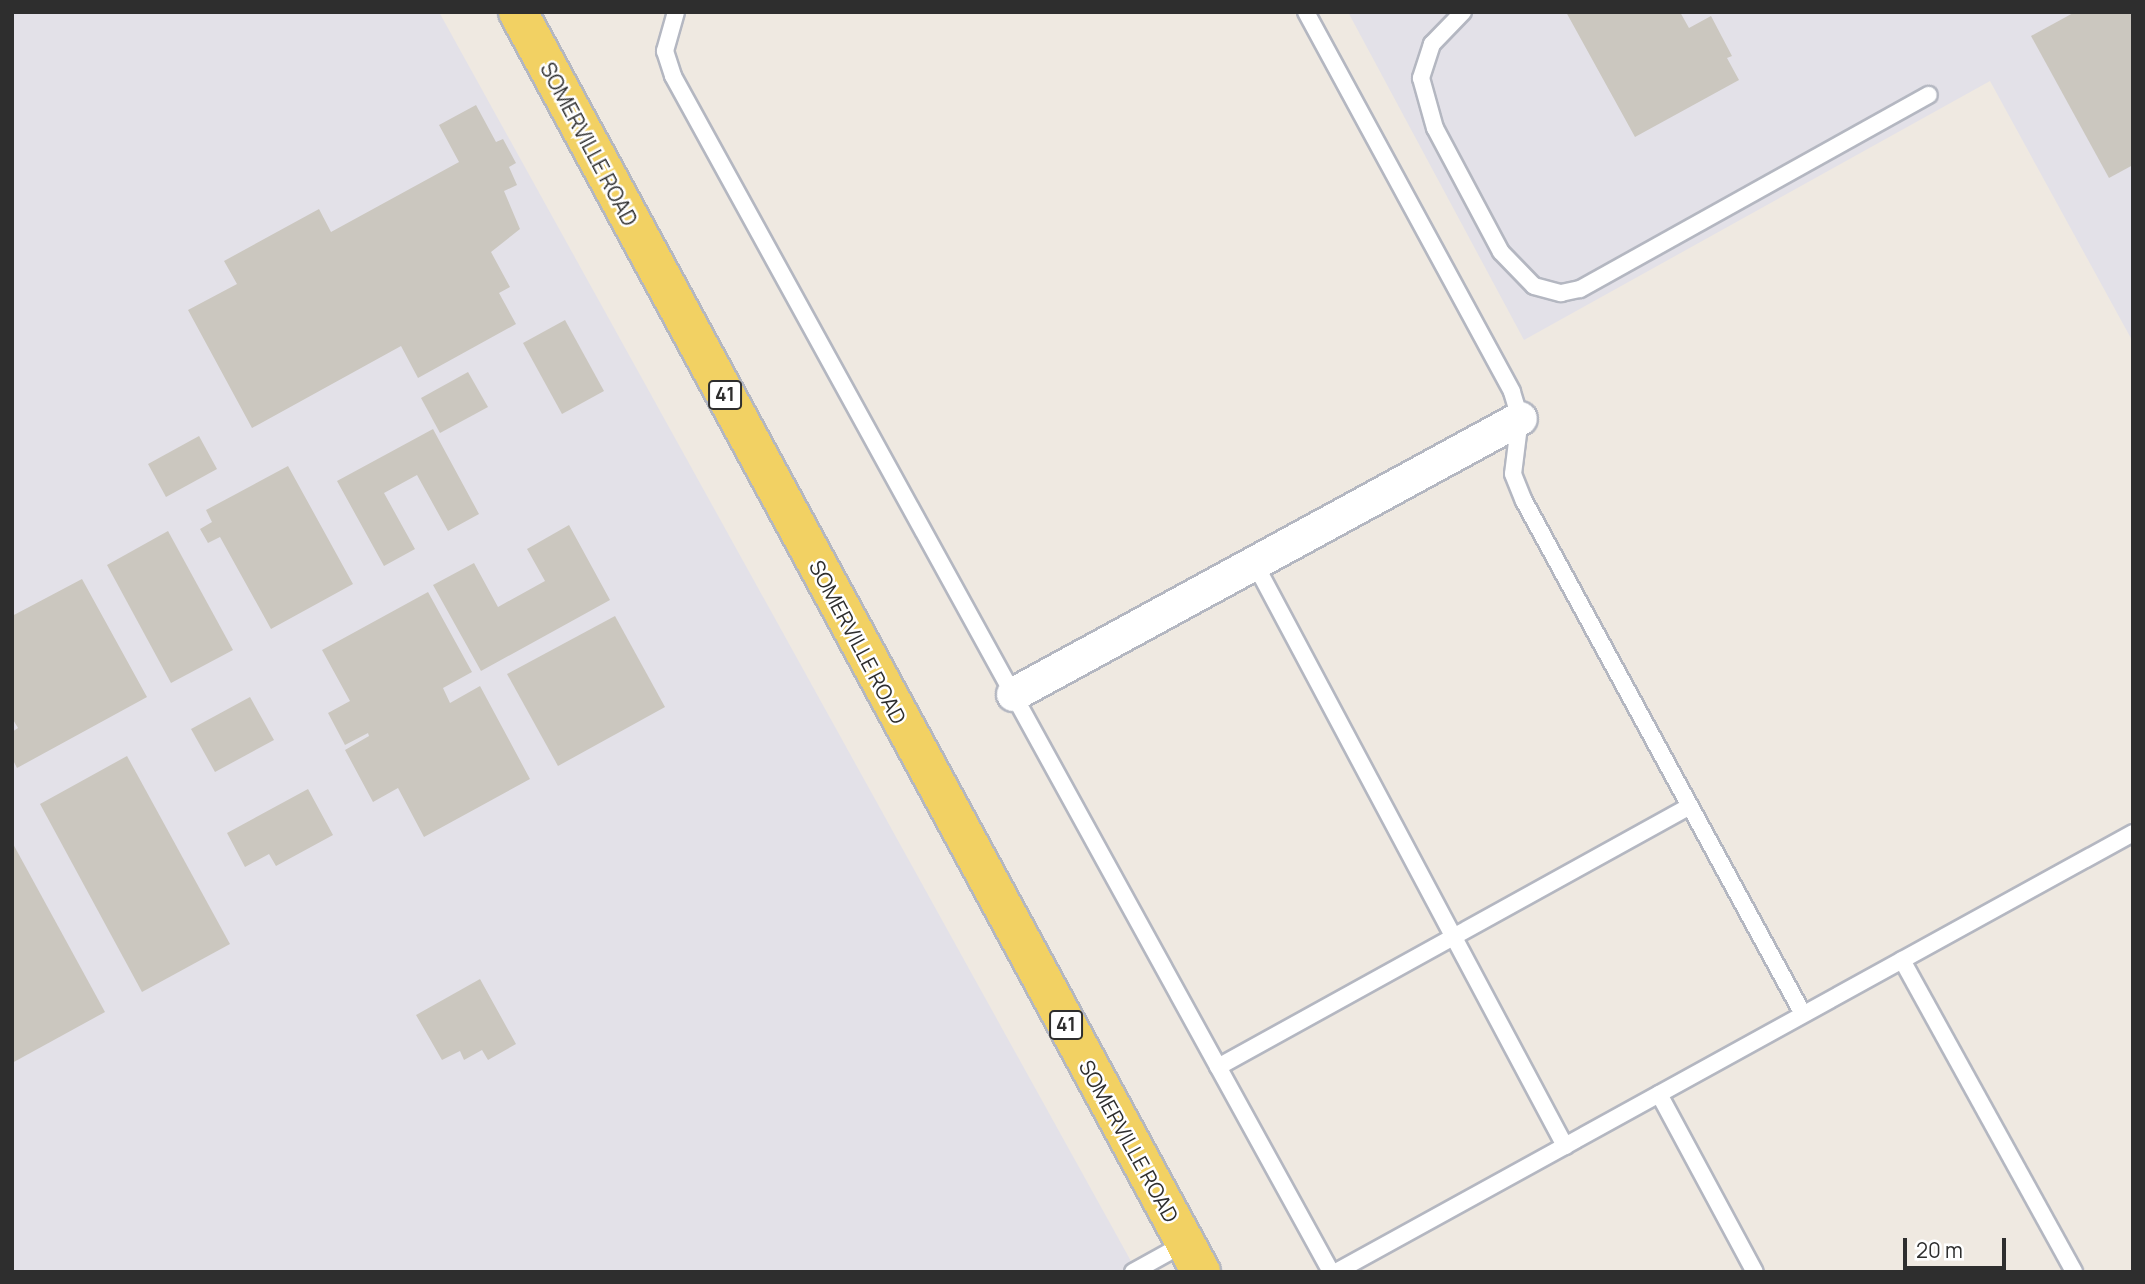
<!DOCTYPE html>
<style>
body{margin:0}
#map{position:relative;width:2145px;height:1284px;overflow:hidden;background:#efe9e1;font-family:Manrope,sans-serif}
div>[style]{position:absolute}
.industrial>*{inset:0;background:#e3e1e8}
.building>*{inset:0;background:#cbc7bf}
.roads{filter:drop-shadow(2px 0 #b4b7c1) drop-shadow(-2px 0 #b4b7c1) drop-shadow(0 2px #b4b7c1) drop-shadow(0 -2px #b4b7c1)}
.service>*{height:16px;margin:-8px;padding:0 8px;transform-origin:8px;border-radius:8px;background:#fff}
.minor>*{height:33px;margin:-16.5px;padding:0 16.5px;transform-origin:16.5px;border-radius:16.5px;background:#fff}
.primary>*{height:38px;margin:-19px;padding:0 19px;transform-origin:19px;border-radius:19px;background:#f2d163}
span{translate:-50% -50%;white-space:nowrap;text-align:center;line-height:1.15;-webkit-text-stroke:5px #fff;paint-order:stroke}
.shield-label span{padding:2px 5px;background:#fff;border:2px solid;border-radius:5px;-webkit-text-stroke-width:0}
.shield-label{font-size:19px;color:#2e2e2e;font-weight:700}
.street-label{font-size:21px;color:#2e2e2e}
.frame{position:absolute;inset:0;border:14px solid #2e2e2e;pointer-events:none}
.scale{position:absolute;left:1903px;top:1238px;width:103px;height:32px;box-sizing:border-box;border:4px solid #2e2e2e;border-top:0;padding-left:9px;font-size:21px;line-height:24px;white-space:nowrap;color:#2e2e2e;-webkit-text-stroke:5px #fff;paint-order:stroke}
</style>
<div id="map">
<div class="industrial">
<div style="clip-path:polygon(12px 12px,439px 12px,1137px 1272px,12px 1272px)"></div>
<div style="clip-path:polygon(1348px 12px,2133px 12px,2133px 342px,1990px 81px,1524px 340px)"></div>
</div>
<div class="building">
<div style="clip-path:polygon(1566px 12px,1680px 12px,1689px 28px,1711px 16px,1732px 56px,1727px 58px,1739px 80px,1635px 137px)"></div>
<div style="clip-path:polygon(2075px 12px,2133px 12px,2133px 165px,2109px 178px,2031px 36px)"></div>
<div style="clip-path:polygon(476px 105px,496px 142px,503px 139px,516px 163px,509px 167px,517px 185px,504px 191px,520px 229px,491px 252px,510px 287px,499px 293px,516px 324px,418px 378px,401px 346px,252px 428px,188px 310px,237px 284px,224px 261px,319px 209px,331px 232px,459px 162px,439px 125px)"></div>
<div style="clip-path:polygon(565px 320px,604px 391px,562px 414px,523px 343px)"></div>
<div style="clip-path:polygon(468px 372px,488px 407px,440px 433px,421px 398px)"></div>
<div style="clip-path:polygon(433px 429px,479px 514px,448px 531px,417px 475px,384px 493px,415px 549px,384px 566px,337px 481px)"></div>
<div style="clip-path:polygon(199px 436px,217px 469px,166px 497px,148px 464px)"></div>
<div style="clip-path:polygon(288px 466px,353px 584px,271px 629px,220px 537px,208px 543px,200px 529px,212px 522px,206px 510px)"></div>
<div style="clip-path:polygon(569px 525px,610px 600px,481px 671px,433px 585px,474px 563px,498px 607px,545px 581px,527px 549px)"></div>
<div style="clip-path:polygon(168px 531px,233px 650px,171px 683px,107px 565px)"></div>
<div style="clip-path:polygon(82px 579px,147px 697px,17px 768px,12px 758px,12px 732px,18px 728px,12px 718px,12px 616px)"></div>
<div style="clip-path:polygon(428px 592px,472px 672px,443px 688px,450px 703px,480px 686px,530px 779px,424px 837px,398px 788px,373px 802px,345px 750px,369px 736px,368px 733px,345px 745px,328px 713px,350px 701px,322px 650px)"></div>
<div style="clip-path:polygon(615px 616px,665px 707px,558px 766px,507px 674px)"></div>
<div style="clip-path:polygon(250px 697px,274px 740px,215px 772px,191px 729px)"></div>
<div style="clip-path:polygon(127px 756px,230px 944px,142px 992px,40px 804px)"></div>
<div style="clip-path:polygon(308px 789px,333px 835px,276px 866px,269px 854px,245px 867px,227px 833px)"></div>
<div style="clip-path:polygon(12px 842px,105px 1012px,12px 1063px)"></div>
<div style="clip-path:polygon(480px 979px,516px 1044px,488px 1060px,482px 1050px,464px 1060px,460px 1051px,442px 1060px,416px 1015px)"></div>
</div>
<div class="roads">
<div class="service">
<div style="left:676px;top:12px;width:41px;rotate:105.8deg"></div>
<div style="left:665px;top:51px;width:26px;rotate:72deg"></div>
<div style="left:673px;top:76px;width:1365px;rotate:61.18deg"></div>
<div style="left:1306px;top:12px;width:432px;rotate:61.5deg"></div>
<div style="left:1512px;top:392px;width:27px;rotate:73deg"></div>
<div style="left:1520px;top:418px;width:56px;rotate:97.1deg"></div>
<div style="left:1513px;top:474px;width:29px;rotate:68deg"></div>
<div style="left:1524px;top:501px;width:584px;rotate:61.46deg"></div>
<div style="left:1463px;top:12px;width:45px;rotate:134.1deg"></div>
<div style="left:1432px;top:44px;width:36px;rotate:108deg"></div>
<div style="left:1421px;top:78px;width:52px;rotate:74.4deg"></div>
<div style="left:1435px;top:128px;width:140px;rotate:62deg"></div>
<div style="left:1501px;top:252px;width:47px;rotate:45.9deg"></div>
<div style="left:1534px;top:286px;width:28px;rotate:15deg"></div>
<div style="left:1561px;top:293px;width:19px;rotate:-12deg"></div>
<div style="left:1580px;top:289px;width:399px;rotate:-29.1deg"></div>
<div style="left:1254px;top:562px;width:662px;rotate:61.96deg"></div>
<div style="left:1902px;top:960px;width:356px;rotate:61.1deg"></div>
<div style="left:1218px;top:1067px;width:539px;rotate:-28.94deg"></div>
<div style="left:1659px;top:1094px;width:202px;rotate:61.7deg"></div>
<div style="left:1133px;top:1272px;width:60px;rotate:-29.1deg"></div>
<div style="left:1336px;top:1272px;width:910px;rotate:-28.85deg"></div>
</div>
<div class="minor">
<div style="left:1013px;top:694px;width:577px;rotate:-28.56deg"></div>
</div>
<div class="primary">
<div style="left:518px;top:12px;width:1433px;rotate:61.54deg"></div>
</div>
</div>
<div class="shield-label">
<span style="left:725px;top:395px">41</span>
<span style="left:1066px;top:1025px">41</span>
</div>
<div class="street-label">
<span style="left:589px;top:144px;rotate:62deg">SOMERVILLE ROAD</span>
<span style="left:858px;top:642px;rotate:62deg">SOMERVILLE ROAD</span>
<span style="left:1129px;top:1141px;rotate:61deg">SOMERVILLE ROAD</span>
</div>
<div class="frame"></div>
<div class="scale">20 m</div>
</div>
